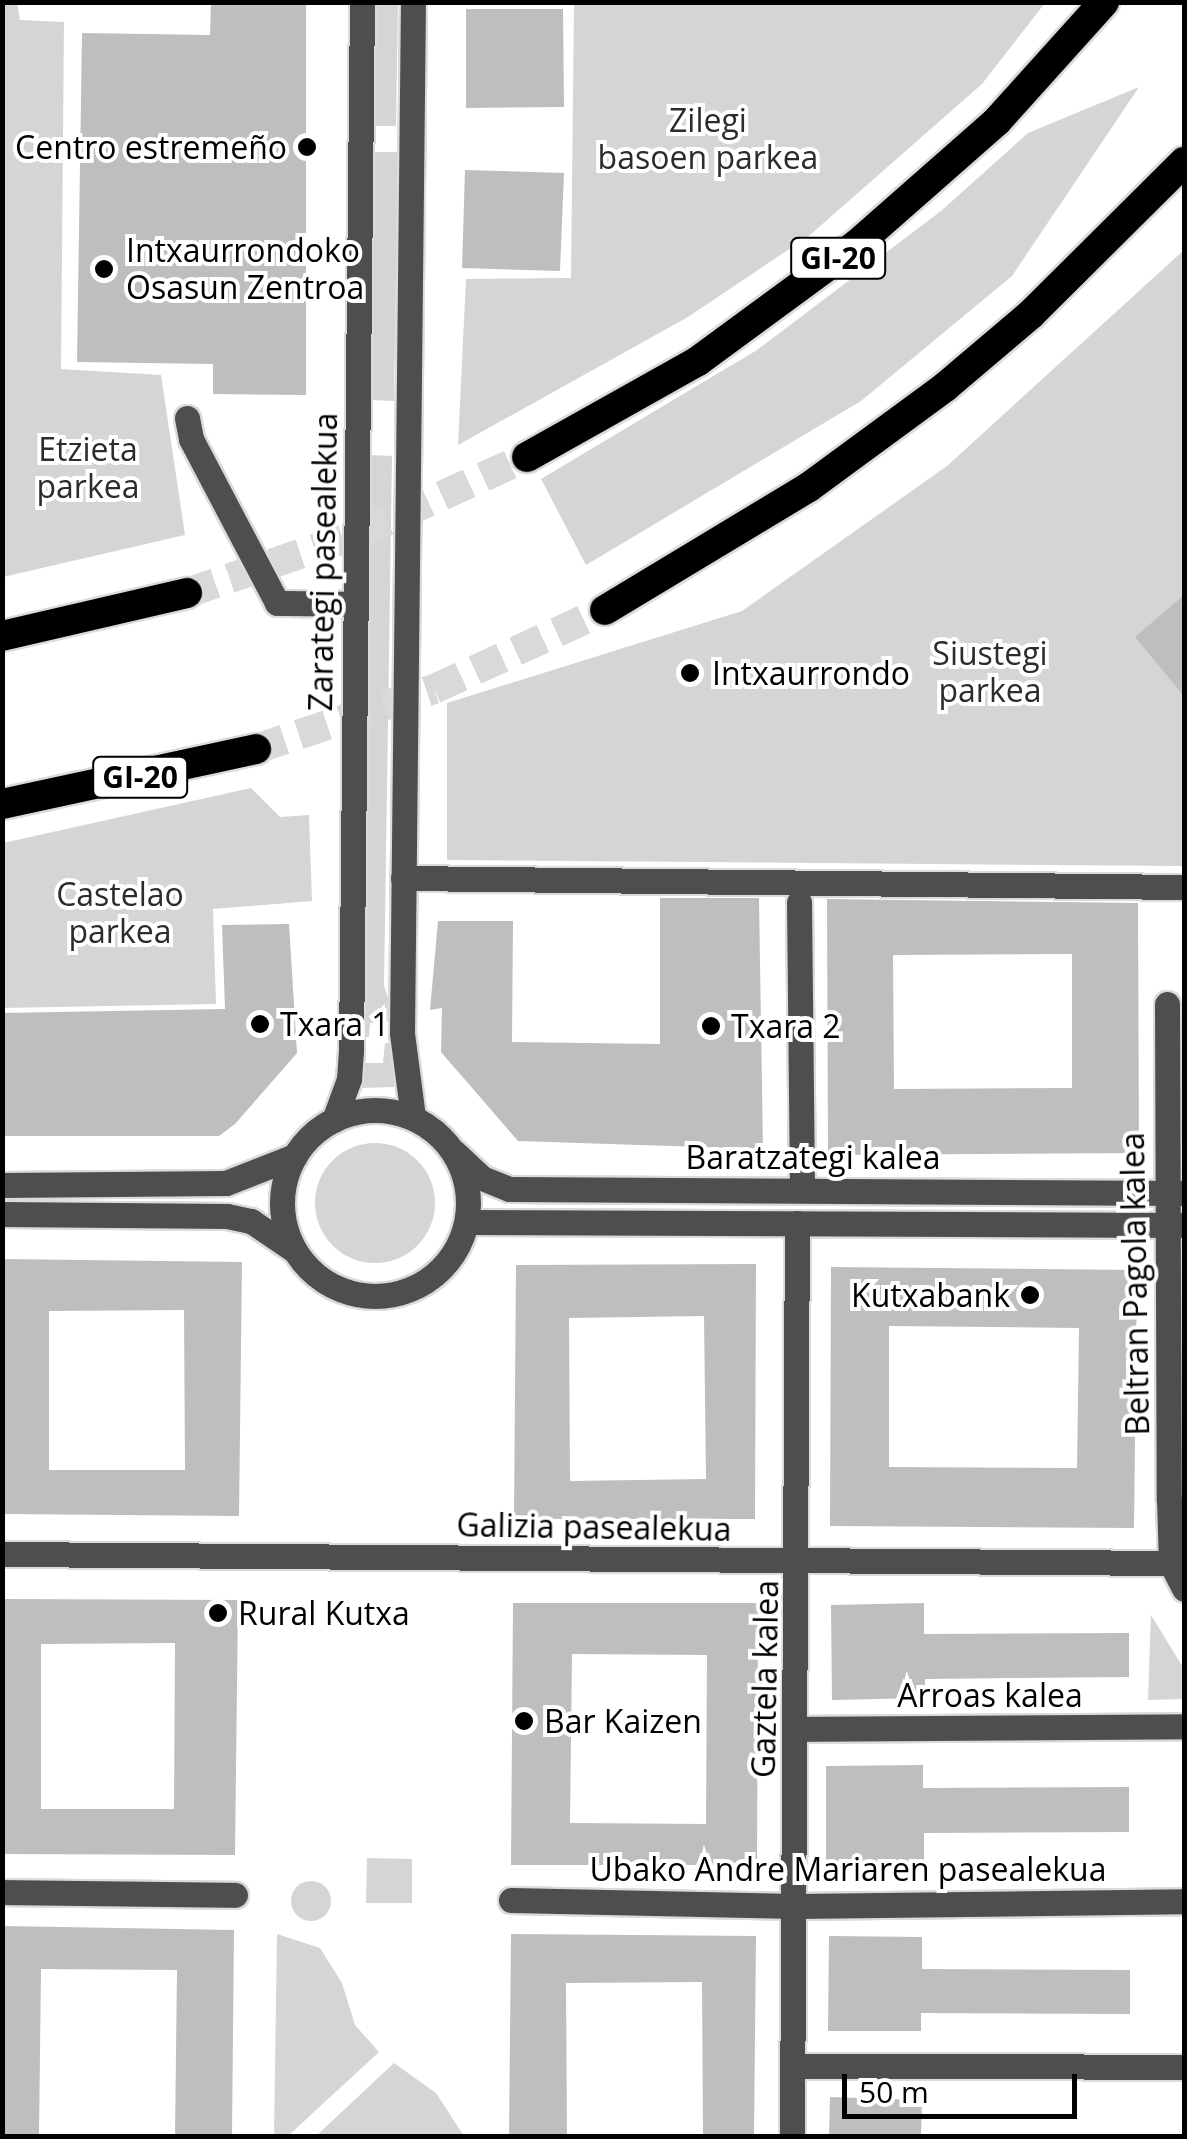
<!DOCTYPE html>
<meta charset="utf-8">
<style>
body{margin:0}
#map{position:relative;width:1187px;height:2139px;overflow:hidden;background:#fff;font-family:"Open Sans",sans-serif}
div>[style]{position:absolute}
.green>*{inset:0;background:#d5d5d5}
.round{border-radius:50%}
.building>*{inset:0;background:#bebebe}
.highway-tunnel>*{height:30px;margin-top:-15px;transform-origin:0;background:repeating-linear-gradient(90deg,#d9d9d9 0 30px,transparent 0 45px)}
.roads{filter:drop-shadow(2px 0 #dbdbdb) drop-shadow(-2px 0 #dbdbdb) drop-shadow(0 2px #dbdbdb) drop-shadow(0 -2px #dbdbdb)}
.minor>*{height:25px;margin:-12.5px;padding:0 12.5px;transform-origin:12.5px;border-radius:12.5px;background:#4e4e4e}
.minor>.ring{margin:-12.5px;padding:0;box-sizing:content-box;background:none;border:25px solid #4e4e4e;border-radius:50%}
.highway>*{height:30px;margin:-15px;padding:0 15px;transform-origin:15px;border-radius:15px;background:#000}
.dots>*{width:28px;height:28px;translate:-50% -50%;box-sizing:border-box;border:5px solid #fff;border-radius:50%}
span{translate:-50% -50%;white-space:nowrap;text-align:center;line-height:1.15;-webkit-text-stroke:8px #fff;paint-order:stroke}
.shield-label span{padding:2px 8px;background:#fff;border:2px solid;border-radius:8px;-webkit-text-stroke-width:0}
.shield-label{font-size:30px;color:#000;font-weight:700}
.park-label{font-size:32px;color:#2c2c2c}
.poi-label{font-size:32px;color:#000}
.right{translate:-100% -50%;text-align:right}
.left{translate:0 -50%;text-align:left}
.street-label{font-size:32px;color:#000}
.frame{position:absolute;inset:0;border:5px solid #000;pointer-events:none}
.scale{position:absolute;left:842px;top:2074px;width:235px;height:45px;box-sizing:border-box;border:5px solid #000;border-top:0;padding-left:12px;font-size:30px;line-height:35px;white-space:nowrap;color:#000;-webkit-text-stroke:8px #fff;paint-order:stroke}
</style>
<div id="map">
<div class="green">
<div style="clip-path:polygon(17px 3px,20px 20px,64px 22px,61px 369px,161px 375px,185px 535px,3px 577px,2px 3px)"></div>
<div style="clip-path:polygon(376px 3px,398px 3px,396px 126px,375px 126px)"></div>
<div style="clip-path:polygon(574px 3px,574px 2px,1045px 3px,982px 84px,810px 235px,688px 317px,458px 445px,466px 279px,571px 278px)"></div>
<div style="clip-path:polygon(1139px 87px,1012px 276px,861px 401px,586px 565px,541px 479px,757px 350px,941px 211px,1028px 133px)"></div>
<div style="clip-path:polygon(374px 152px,398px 152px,394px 401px,370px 400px)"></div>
<div style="clip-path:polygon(1184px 250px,1184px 866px,447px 860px,447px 703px,742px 611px,947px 466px)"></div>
<div style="clip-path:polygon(371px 455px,392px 456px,384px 985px,395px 1021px,370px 1023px,369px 1037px,361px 1037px)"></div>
<div style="clip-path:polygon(251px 788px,280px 817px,309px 815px,312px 901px,213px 909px,216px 1004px,3px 1008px,3px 843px)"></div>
<div style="clip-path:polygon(385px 1043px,395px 1043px,394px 1087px,361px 1088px,361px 1063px,383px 1063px)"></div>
<div class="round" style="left:315px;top:1143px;width:120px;height:120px"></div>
<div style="clip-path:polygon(1151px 1615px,1184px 1669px,1184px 1699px,1148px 1700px)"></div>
<div style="clip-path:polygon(367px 1858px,412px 1859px,412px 1903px,366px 1903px)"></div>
<div class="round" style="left:291px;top:1881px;width:40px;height:40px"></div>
<div style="clip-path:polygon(277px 1934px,320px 1948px,342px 1983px,355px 2025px,379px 2052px,288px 2136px,274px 2136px)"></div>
<div style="clip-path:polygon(394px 2063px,436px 2093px,464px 2136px,316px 2136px)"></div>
</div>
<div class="building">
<div style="clip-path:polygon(211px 2px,306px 2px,306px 395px,213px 394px,213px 364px,77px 362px,82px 33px,210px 35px)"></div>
<div style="clip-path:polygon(466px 9px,563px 9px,564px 107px,466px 108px)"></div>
<div style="clip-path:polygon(465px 170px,564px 173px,560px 271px,462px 268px)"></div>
<div style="clip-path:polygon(1184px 595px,1184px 696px,1135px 637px)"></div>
<div style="clip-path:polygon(660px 898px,759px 898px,763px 1149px,518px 1141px,441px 1052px,442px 1008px,430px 1010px,438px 921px,513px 921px,512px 1042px,660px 1044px)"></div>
<div style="clip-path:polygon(evenodd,827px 899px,1138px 903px,1139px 1153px,828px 1155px,827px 899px,1072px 954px,1072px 1088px,894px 1089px,893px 955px,1072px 954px)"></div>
<div style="clip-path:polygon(289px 924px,297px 1053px,235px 1124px,219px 1136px,2px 1136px,2px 1013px,225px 1009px,222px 925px)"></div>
<div style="clip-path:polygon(evenodd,2px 1259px,242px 1262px,239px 1516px,2px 1514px,2px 1259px,184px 1310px,185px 1470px,49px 1470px,49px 1311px,184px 1310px)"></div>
<div style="clip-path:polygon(evenodd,756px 1264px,755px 1519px,514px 1519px,516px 1265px,756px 1264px,704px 1316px,706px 1479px,570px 1481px,569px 1318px,704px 1316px)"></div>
<div style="clip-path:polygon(evenodd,831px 1267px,1137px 1270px,1134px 1528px,830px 1526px,831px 1267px,889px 1326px,1079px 1328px,1077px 1468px,889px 1467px,889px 1326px)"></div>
<div style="clip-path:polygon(evenodd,2px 1599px,238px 1600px,235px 1855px,2px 1854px,2px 1599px,175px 1643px,174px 1809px,41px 1809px,41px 1644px,175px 1643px)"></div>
<div style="clip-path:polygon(evenodd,513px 1603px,758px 1603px,757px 1865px,511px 1865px,513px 1603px,572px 1654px,707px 1655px,706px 1824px,570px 1823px,572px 1654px)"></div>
<div style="clip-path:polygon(924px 1603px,924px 1634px,1129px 1633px,1129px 1677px,925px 1679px,925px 1698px,832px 1700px,831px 1605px)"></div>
<div style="clip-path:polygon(923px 1765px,923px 1788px,1129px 1787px,1129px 1832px,924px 1833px,924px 1864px,826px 1864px,826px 1766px)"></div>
<div style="clip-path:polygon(2px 1926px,234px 1930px,232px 2136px,175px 2136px,177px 1970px,41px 1969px,39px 2136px,2px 2136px)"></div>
<div style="clip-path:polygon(511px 1934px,756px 1936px,754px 2136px,703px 2136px,702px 1982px,566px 1983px,567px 2136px,509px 2136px)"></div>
<div style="clip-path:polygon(829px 1936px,922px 1937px,922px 1969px,1130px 1970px,1130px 2014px,921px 2013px,921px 2031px,828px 2031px)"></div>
<div style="clip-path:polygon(830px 2097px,922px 2100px,921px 2136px,829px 2136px)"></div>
</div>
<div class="highway-tunnel">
<div style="left:187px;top:593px;width:183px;rotate:-19.1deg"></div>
<div style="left:360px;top:533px;width:183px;rotate:-24.5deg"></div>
<div style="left:256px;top:749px;width:188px;rotate:-18.6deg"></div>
<div style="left:434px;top:689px;width:188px;rotate:-24.8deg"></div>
</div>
<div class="roads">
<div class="minor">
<div style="left:187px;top:418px;width:21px;rotate:79deg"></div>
<div style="left:191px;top:439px;width:185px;rotate:62.3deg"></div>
<div style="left:277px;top:603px;width:78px;rotate:0.7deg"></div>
<div style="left:403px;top:878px;width:781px;rotate:0.66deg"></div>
<div style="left:799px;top:902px;width:287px;rotate:89.4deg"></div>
<div style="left:1167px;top:1004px;width:496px;rotate:89.8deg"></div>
<div style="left:1169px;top:1500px;width:63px;rotate:88.2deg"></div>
<div style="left:1171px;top:1563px;width:29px;rotate:63deg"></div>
<div class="ring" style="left:282px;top:1110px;width:161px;height:161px"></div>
<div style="left:413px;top:1117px;width:85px;rotate:-97.5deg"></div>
<div style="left:402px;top:1033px;width:1031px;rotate:-89.39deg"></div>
<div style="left:334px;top:1120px;width:44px;rotate:-69.9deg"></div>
<div style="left:349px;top:1079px;width:28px;rotate:-86deg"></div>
<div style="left:351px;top:1051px;width:1049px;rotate:-89.4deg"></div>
<div style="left:454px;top:1152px;width:38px;rotate:43deg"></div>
<div style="left:482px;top:1178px;width:29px;rotate:22deg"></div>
<div style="left:509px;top:1189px;width:675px;rotate:0.34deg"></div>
<div style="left:2px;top:1185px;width:224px;rotate:-0.5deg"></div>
<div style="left:226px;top:1183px;width:74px;rotate:-21.4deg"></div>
<div style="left:2px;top:1214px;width:225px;rotate:0.5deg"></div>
<div style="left:227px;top:1216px;width:25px;rotate:12deg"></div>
<div style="left:251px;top:1221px;width:52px;rotate:34deg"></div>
<div style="left:467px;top:1222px;width:717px;rotate:0.24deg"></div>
<div style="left:2px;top:1554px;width:1182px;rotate:0.44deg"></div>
<div style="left:795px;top:1729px;width:389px;rotate:-0.4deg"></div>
<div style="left:2px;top:1892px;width:233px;rotate:0.7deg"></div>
<div style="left:511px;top:1900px;width:285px;rotate:1.2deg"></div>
<div style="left:796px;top:1906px;width:388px;rotate:-0.7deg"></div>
<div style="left:795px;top:2066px;width:389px;rotate:0.1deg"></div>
<div style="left:792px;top:2136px;width:913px;rotate:-89.69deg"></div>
</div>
<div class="highway">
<div style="left:527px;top:457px;width:196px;rotate:-29.3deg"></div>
<div style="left:698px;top:361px;width:196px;rotate:-36.3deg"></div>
<div style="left:856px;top:245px;width:188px;rotate:-41.3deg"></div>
<div style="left:997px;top:121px;width:160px;rotate:-48deg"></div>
<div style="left:605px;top:610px;width:238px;rotate:-31.1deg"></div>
<div style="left:809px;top:487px;width:169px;rotate:-36.3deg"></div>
<div style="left:945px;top:387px;width:113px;rotate:-40.3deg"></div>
<div style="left:1031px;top:314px;width:216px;rotate:-44.8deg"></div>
<div style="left:2px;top:636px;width:190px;rotate:-13.1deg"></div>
<div style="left:2px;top:804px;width:260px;rotate:-12.2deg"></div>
</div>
</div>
<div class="dots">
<div style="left:307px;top:147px;background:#000"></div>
<div style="left:104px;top:269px;background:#000"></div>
<div style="left:690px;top:673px;background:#000"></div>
<div style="left:260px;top:1024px;background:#000"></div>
<div style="left:711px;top:1026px;background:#000"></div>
<div style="left:1030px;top:1295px;background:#000"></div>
<div style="left:218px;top:1613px;background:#000"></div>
<div style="left:524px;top:1721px;background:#000"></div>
</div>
<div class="shield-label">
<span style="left:838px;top:258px">GI-20</span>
<span style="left:140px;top:777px">GI-20</span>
</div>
<div class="park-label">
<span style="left:708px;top:139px">Zilegi<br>basoen parkea</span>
<span style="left:88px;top:468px">Etzieta<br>parkea</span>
<span style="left:990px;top:672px">Siustegi<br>parkea</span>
<span style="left:120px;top:913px">Castelao<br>parkea</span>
</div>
<div class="poi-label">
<span class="right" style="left:287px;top:147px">Centro estremeño</span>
<span class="left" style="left:126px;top:269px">Intxaurrondoko<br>Osasun Zentroa</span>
<span class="left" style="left:712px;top:673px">Intxaurrondo</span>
<span class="left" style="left:280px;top:1024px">Txara 1</span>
<span class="left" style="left:731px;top:1026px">Txara 2</span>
<span class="right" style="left:1010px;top:1295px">Kutxabank</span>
<span class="left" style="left:238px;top:1613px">Rural Kutxa</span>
<span class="left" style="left:544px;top:1721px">Bar Kaizen</span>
</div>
<div class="street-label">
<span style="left:323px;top:562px;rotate:-89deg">Zarategi pasealekua</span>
<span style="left:813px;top:1157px">Baratzategi kalea</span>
<span style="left:1135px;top:1284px;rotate:-91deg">Beltran Pagola kalea</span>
<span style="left:594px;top:1527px;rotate:1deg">Galizia pasealekua</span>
<span style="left:765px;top:1679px;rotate:-89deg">Gaztela kalea</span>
<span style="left:990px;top:1695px">Arroas kalea</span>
<span style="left:848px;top:1869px">Ubako Andre Mariaren pasealekua</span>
</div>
<div class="frame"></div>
<div class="scale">50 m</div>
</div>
